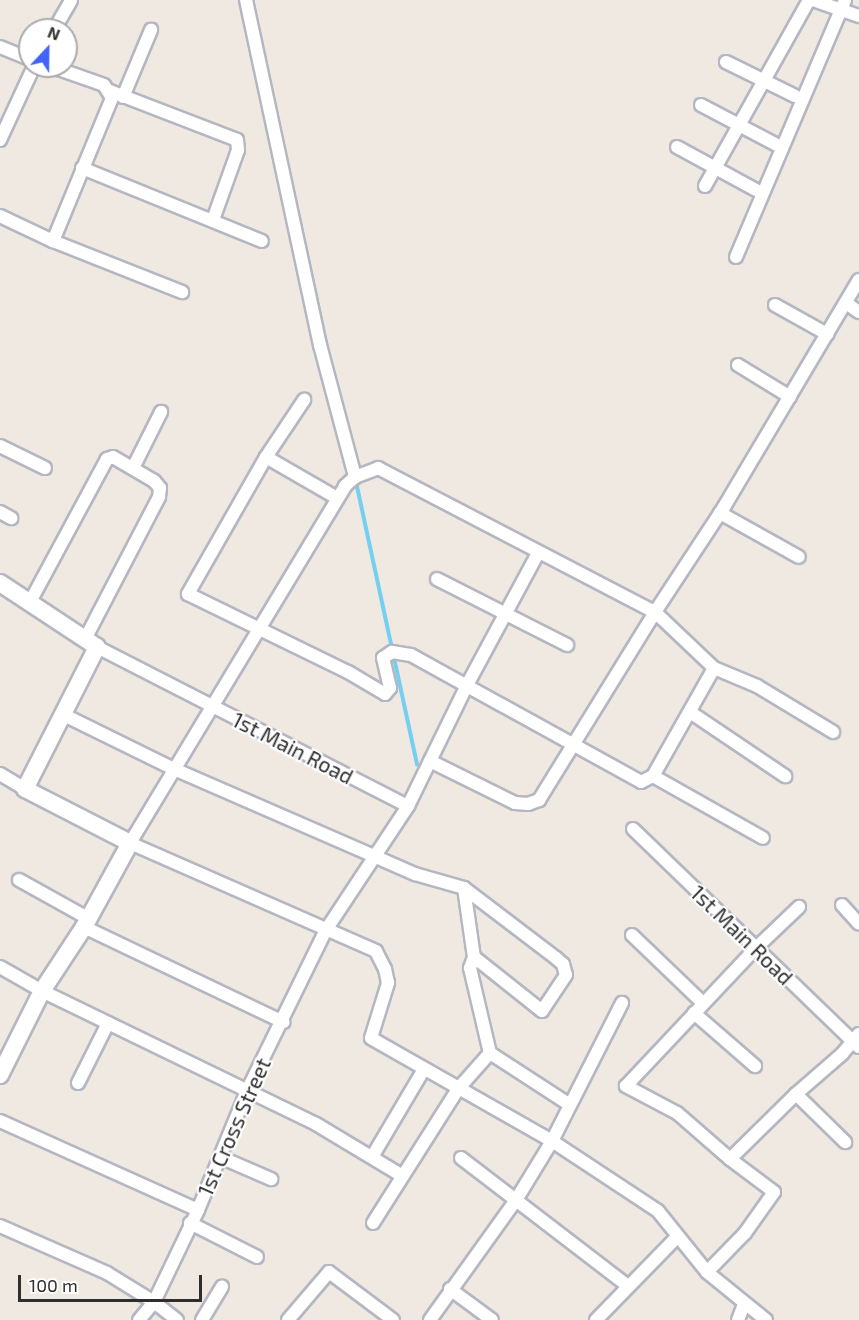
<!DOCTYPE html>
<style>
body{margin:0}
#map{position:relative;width:859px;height:1320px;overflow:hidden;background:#efe9e1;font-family:"Exo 2",sans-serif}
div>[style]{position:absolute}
.stream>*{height:4px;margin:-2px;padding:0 2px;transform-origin:2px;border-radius:2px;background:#75cff0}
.roads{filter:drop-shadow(2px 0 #b4b7c1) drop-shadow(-2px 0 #b4b7c1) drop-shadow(0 2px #b4b7c1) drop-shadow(0 -2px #b4b7c1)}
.street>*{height:12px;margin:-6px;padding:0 6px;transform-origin:6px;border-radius:6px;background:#fff}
.secondary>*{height:16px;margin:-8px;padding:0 8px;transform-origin:8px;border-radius:8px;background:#fff}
span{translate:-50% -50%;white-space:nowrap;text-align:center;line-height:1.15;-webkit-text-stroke:4.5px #fff;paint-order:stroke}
.street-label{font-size:21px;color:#2e2e2e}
.north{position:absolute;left:18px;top:18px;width:60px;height:60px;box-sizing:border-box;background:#fff;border:2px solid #ababab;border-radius:50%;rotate:22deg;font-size:16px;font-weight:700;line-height:24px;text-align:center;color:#2e2e2e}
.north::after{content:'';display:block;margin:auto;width:21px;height:27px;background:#4264fb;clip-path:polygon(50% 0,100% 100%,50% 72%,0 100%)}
.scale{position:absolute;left:18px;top:1275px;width:184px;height:27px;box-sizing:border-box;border:3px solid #2e2e2e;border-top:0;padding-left:8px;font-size:18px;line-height:21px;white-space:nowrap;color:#2e2e2e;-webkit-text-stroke:4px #fff;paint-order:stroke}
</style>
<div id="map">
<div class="stream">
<div style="left:299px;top:218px;width:133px;rotate:77.8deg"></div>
<div style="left:356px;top:482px;width:289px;rotate:77.8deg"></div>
</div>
<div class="roads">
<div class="street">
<div style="left:246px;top:0;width:353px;rotate:77.9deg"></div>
<div style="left:320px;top:345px;width:137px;rotate:75.1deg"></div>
<div style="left:813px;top:0;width:49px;rotate:19.2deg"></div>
<div style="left:54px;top:30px;width:34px;rotate:-60deg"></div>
<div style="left:0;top:47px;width:32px;rotate:22deg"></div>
<div style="left:726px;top:62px;width:77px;rotate:26.2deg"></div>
<div style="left:50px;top:66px;width:57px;rotate:19.4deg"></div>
<div style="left:104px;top:85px;width:15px;rotate:58deg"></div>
<div style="left:112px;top:98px;width:155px;rotate:112.4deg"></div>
<div style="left:110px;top:91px;width:136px;rotate:21.1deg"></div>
<div style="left:237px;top:140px;width:10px;rotate:84deg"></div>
<div style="left:238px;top:150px;width:74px;rotate:109.7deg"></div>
<div style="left:123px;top:97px;width:73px;rotate:-67.3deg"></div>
<div style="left:701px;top:105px;width:84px;rotate:27.8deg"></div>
<div style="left:0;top:140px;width:81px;rotate:-65.3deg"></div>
<div style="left:677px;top:147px;width:90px;rotate:28.6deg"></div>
<div style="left:82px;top:168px;width:194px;rotate:22.1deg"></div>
<div style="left:705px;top:186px;width:213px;rotate:-60.8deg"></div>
<div style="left:0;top:216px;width:59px;rotate:25.3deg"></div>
<div style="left:53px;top:241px;width:139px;rotate:21.6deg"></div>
<div style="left:736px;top:257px;width:279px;rotate:-67deg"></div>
<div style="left:846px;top:303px;width:16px;rotate:35deg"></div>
<div style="left:775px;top:305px;width:60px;rotate:29.1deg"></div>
<div style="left:738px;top:365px;width:61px;rotate:31.6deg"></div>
<div style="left:0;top:446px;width:50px;rotate:26.1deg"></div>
<div style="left:266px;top:457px;width:69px;rotate:-56.3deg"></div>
<div style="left:133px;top:468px;width:63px;rotate:-63.4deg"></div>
<div style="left:337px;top:498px;width:82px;rotate:-150deg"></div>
<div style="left:266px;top:457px;width:158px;rotate:119.7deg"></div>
<div style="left:188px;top:594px;width:178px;rotate:26deg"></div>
<div style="left:348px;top:672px;width:43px;rotate:30.7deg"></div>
<div style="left:385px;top:694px;width:8px;rotate:-50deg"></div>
<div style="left:390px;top:688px;width:31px;rotate:-103deg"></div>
<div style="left:383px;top:658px;width:11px;rotate:-34deg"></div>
<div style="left:392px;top:652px;width:19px;rotate:9deg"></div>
<div style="left:411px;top:655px;width:263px;rotate:28.9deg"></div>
<div style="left:641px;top:782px;width:13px;rotate:-27deg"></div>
<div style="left:653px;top:776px;width:124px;rotate:-60.5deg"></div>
<div style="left:0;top:512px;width:13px;rotate:29deg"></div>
<div style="left:720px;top:513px;width:90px;rotate:29.1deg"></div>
<div style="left:437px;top:579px;width:146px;rotate:26.9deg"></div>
<div style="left:30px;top:602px;width:162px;rotate:-61.7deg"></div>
<div style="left:107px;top:459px;width:6px;rotate:-18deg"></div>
<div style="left:113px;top:457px;width:48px;rotate:30.3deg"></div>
<div style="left:154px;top:481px;width:9px;rotate:49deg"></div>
<div style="left:160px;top:488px;width:9px;rotate:96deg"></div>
<div style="left:159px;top:497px;width:160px;rotate:117.5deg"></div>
<div style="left:97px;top:647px;width:349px;rotate:27.1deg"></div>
<div style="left:690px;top:712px;width:115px;rotate:34deg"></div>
<div style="left:62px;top:714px;width:125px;rotate:26.2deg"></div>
<div style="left:174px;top:769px;width:220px;rotate:23.5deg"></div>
<div style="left:376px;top:857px;width:43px;rotate:23.6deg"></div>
<div style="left:415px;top:874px;width:51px;rotate:15.9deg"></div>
<div style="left:464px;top:888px;width:116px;rotate:37.3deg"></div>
<div style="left:556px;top:958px;width:9px;rotate:41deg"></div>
<div style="left:563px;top:964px;width:11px;rotate:75deg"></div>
<div style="left:566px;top:975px;width:43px;rotate:123.7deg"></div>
<div style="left:542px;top:1011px;width:87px;rotate:-141.5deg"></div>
<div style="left:430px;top:761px;width:95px;rotate:26.3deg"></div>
<div style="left:515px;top:803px;width:13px;rotate:4deg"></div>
<div style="left:528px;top:804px;width:12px;rotate:-20deg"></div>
<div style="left:539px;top:800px;width:221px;rotate:-58.3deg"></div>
<div style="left:655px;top:612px;width:126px;rotate:-56.7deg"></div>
<div style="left:724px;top:507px;width:264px;rotate:-59.3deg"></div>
<div style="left:0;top:774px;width:29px;rotate:31deg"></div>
<div style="left:653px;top:776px;width:126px;rotate:29.4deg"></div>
<div style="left:633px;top:829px;width:314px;rotate:44deg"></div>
<div style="left:19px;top:880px;width:80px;rotate:29.1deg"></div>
<div style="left:464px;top:888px;width:70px;rotate:81.8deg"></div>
<div style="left:474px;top:957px;width:12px;rotate:110deg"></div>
<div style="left:470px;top:968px;width:87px;rotate:76.8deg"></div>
<div style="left:490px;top:1053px;width:95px;rotate:33deg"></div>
<div style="left:842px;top:905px;width:25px;rotate:48deg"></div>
<div style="left:84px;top:927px;width:221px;rotate:25.5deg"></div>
<div style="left:632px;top:935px;width:98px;rotate:43.8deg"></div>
<div style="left:0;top:967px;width:48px;rotate:29.7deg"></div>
<div style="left:42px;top:991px;width:305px;rotate:25.9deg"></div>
<div style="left:316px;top:1124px;width:99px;rotate:31deg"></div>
<div style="left:694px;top:1013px;width:81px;rotate:41deg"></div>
<div style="left:78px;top:1083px;width:67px;rotate:-63.4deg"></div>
<div style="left:796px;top:1094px;width:69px;rotate:44.4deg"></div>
<div style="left:0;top:1121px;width:217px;rotate:24.2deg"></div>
<div style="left:220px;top:1157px;width:56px;rotate:23.3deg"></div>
<div style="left:372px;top:1157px;width:102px;rotate:-59.4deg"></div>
<div style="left:461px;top:1158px;width:210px;rotate:37.5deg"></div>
<div style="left:730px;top:1159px;width:70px;rotate:-139deg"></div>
<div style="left:677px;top:1113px;width:58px;rotate:-152.1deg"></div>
<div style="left:626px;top:1086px;width:188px;rotate:-46.7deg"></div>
<div style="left:755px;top:949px;width:61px;rotate:-43.7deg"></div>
<div style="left:190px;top:1223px;width:75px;rotate:26.9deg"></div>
<div style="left:373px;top:1223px;width:159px;rotate:-57.6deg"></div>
<div style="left:458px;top:1089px;width:48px;rotate:-48.4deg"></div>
<div style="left:0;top:1226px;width:117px;rotate:23.7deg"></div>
<div style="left:107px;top:1273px;width:55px;rotate:31.7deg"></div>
<div style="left:154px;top:1302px;width:29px;rotate:38deg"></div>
<div style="left:707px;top:1272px;width:54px;rotate:-45.7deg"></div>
<div style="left:745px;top:1233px;width:50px;rotate:-54.7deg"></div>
<div style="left:774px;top:1192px;width:55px;rotate:-143.1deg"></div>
<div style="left:730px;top:1159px;width:93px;rotate:-44.6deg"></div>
<div style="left:796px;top:1094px;width:61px;rotate:-41deg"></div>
<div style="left:842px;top:1054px;width:26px;rotate:-50deg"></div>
<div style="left:450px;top:1289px;width:52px;rotate:36.4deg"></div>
<div style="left:139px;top:1320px;width:23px;rotate:-50deg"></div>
<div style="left:154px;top:1302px;width:102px;rotate:-64.4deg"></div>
<div style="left:198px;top:1210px;width:129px;rotate:-67.6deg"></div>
<div style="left:247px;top:1091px;width:179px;rotate:-63.9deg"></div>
<div style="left:326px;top:930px;width:149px;rotate:-56.5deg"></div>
<div style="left:408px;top:806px;width:135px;rotate:-64deg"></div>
<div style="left:467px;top:685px;width:150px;rotate:-61.7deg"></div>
<div style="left:202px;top:1320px;width:39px;rotate:-59deg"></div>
<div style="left:288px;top:1320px;width:63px;rotate:-49.5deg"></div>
<div style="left:329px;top:1272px;width:80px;rotate:36.9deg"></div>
<div style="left:430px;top:1320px;width:148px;rotate:-54.4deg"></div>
<div style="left:516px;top:1200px;width:69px;rotate:-58.6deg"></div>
<div style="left:552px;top:1141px;width:155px;rotate:-63.1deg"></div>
<div style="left:596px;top:1320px;width:116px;rotate:-45.7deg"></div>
<div style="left:738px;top:1320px;width:17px;rotate:-69deg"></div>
<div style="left:766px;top:1320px;width:76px;rotate:-140.9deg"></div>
<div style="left:707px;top:1272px;width:78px;rotate:-128.8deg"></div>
<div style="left:658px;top:1211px;width:127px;rotate:-146.6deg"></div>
<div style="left:552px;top:1141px;width:208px;rotate:-150.4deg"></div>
<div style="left:371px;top:1038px;width:58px;rotate:-72.8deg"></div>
<div style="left:388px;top:983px;width:14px;rotate:-102deg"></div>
<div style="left:385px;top:969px;width:20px;rotate:-117deg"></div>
<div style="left:376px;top:951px;width:269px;rotate:-156.3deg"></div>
<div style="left:130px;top:843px;width:417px;rotate:-58.9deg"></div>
<div style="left:345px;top:486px;width:13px;rotate:-42deg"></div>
<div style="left:355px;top:477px;width:25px;rotate:-21deg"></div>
<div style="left:378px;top:468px;width:312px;rotate:27.5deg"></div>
<div style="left:655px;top:612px;width:81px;rotate:43.5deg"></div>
<div style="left:714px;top:668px;width:47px;rotate:22.7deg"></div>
<div style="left:757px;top:686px;width:89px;rotate:31.2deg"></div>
</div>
<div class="secondary">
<div style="left:0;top:583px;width:116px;rotate:33.4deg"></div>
<div style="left:97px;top:647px;width:159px;rotate:116.9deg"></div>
<div style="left:25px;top:789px;width:118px;rotate:27.2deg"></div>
<div style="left:130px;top:843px;width:96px;rotate:118.7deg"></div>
<div style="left:84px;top:927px;width:77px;rotate:123.3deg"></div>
<div style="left:42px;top:991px;width:94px;rotate:116.6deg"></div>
</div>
</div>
<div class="street-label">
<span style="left:293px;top:748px;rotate:27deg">1st Main Road</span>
<span style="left:742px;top:935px;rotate:44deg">1st Main Road</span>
<span style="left:234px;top:1127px;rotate:-66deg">1st Cross Street</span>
</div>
<div class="north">N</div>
<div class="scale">100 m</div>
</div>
